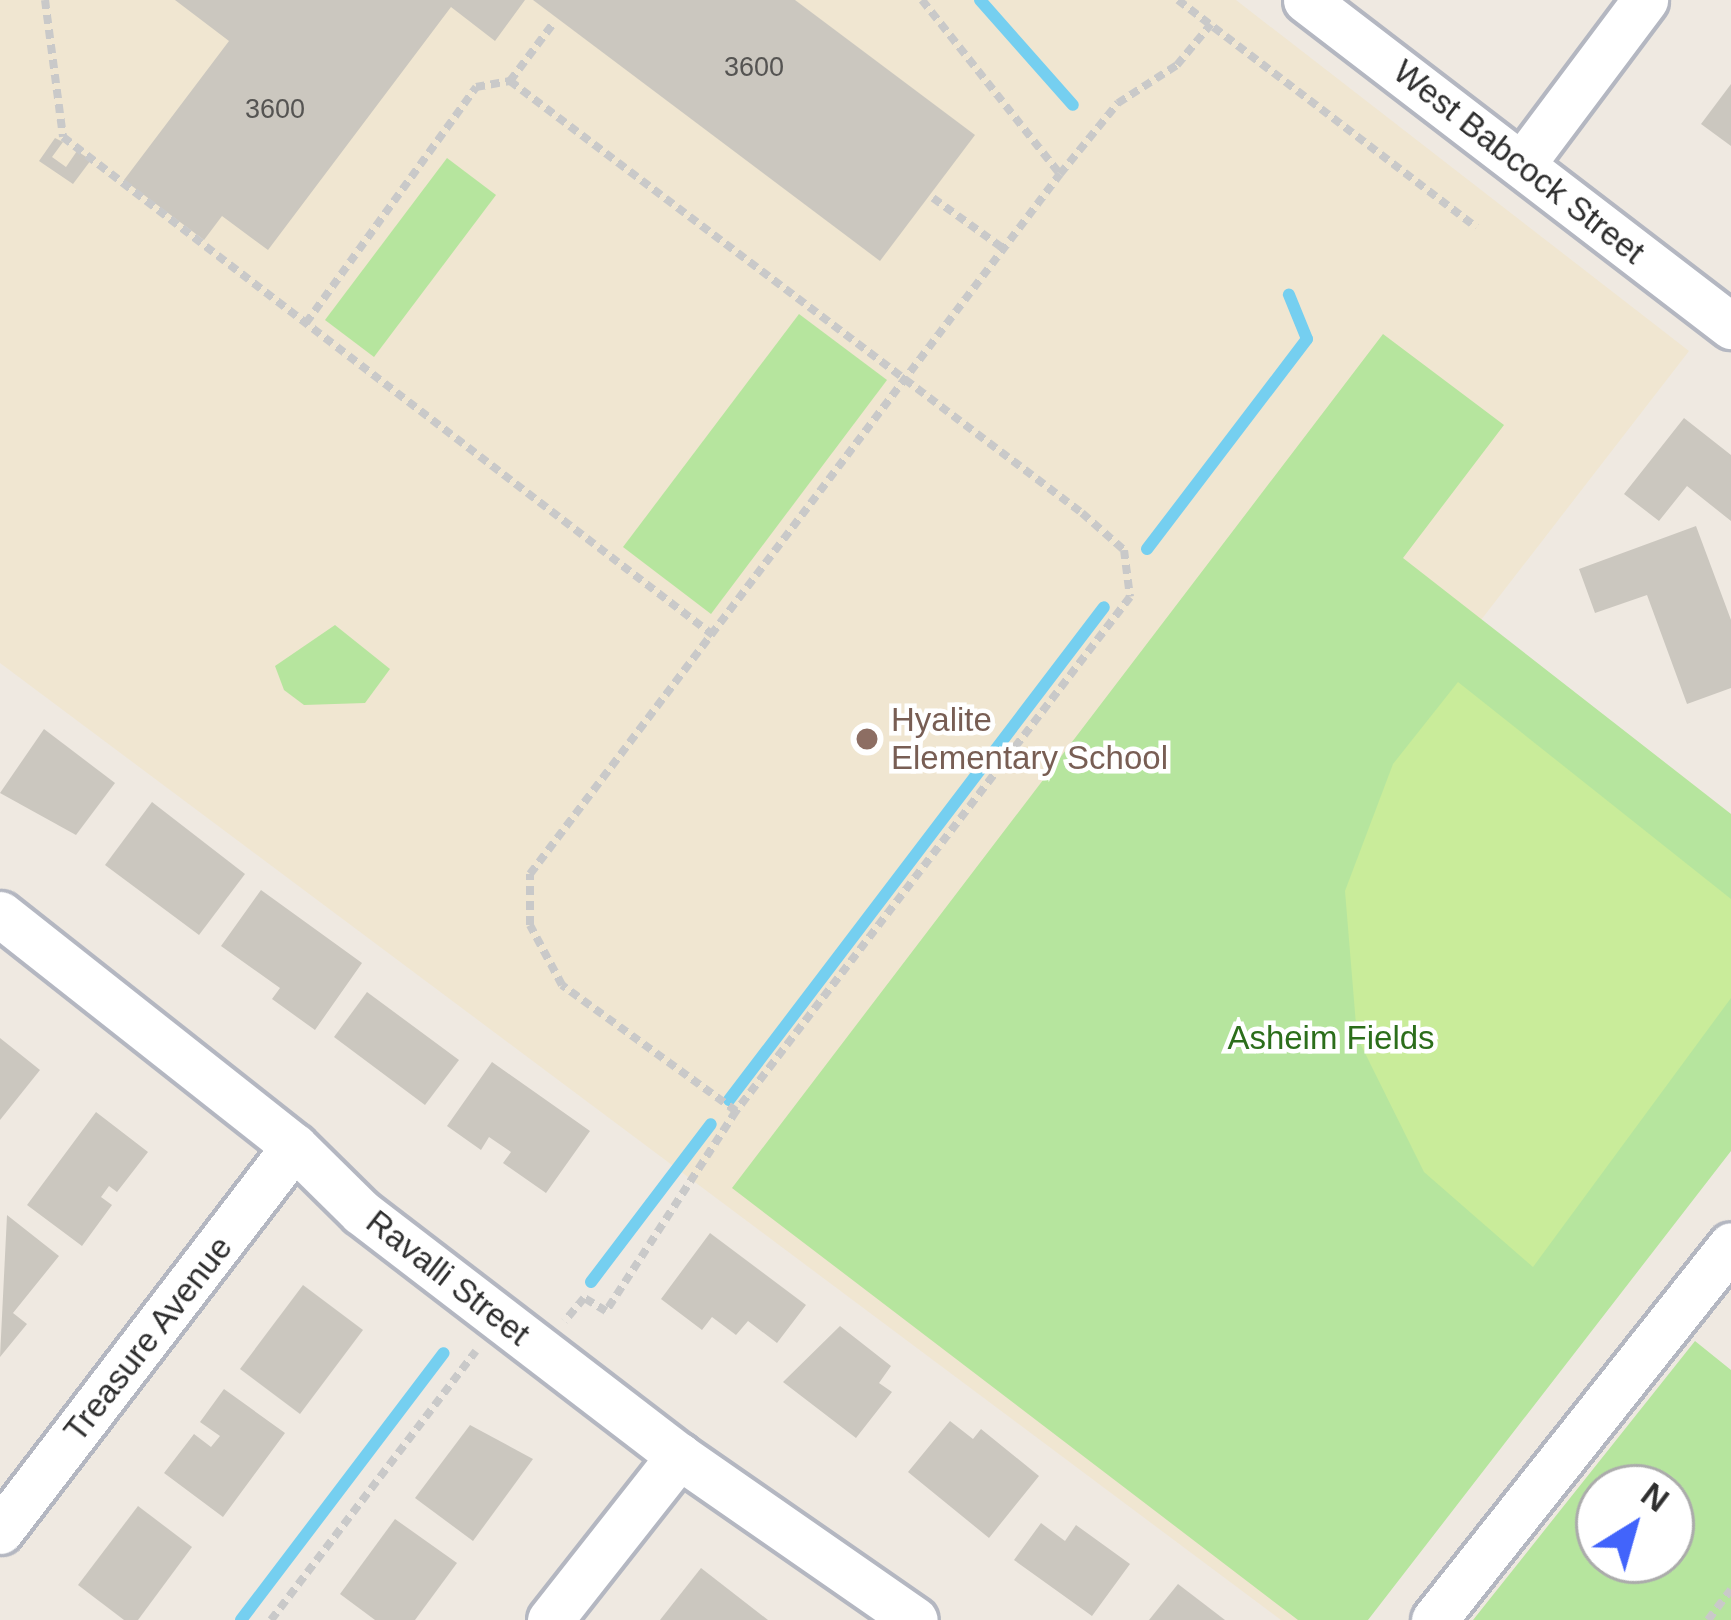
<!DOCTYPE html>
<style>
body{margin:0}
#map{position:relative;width:1731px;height:1620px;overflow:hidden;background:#efe9e1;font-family:Helvetica,sans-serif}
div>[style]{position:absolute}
.education>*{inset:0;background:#f0e6d1}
.green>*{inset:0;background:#b6e59e}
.pitch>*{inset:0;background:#c9ec9a}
.stream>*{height:12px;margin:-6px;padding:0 6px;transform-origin:6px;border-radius:6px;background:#75cff0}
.building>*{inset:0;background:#cbc7bf}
.path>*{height:8px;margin-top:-4px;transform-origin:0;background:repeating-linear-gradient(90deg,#c9c9c9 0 9px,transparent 0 15px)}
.roads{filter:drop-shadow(3px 0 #b4b7c1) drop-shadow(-3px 0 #b4b7c1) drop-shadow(0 3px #b4b7c1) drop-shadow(0 -3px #b4b7c1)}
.minor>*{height:45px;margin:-22.5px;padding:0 22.5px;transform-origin:22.5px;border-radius:22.5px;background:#fff}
.dots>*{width:33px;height:33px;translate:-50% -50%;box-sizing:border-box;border:6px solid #fff;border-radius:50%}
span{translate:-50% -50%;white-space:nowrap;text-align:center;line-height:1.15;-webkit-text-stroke:9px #fff;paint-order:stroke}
.number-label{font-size:27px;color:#555452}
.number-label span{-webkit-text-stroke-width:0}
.street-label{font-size:33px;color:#2e2e2e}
.education-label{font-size:33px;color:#785e54}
.left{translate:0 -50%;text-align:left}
.park-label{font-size:33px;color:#2c6e1b}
.north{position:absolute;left:1575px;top:1464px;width:120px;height:120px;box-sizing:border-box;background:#fff;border:3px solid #ababab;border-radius:50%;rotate:37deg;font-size:33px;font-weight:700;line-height:48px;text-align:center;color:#2e2e2e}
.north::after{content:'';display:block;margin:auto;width:42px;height:54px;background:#4264fb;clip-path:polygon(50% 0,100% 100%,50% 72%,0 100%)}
</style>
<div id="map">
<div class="education">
<div style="clip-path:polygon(0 0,1236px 0,1689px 351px,1481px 620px,1731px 814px,1365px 1620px,1281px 1620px,0 663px)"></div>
</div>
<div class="green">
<div style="clip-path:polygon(447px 158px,496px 195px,374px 357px,325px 320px)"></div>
<div style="clip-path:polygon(799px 314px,887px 380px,711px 614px,623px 547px)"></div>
<div style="clip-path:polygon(1383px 334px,1504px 425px,1403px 558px,1731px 814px,1731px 1151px,1368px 1620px,1298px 1620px,732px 1188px)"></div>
<div style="clip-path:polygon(335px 625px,390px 669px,365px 703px,304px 705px,284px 690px,275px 666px)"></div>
<div style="clip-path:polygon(evenodd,1695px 1341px,1731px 1370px,1731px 1620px,1473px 1620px,1695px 1341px,1599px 1488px,1671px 1488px,1671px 1560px,1599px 1560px,1599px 1488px)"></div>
</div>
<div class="pitch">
<div style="clip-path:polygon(1458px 682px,1731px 899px,1731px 998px,1533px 1267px,1424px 1172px,1357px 1037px,1345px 891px,1393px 764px)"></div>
</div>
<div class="stream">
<div style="left:980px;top:0;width:140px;rotate:48.5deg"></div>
<div style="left:1147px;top:549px;width:264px;rotate:-52.7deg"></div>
<div style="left:1307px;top:339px;width:48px;rotate:-112.2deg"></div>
<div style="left:729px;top:1100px;width:619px;rotate:-52.74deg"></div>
<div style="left:591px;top:1282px;width:198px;rotate:-52.8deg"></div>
<div style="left:241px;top:1620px;width:335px;rotate:-52.8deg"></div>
</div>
<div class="building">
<div style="clip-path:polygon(175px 0,525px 0,495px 41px,451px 7px,268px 250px,222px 216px,204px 240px,124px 180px,229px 41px)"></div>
<div style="clip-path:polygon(533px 0,795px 0,975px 135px,880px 261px)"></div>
<div style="clip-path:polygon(1731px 84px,1731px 146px,1701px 124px)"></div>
<div style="clip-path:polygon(55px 138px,63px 142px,52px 157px,66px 167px,77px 151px,91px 160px,73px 184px,39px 161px)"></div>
<div style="clip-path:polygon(1684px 418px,1731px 455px,1731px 521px,1687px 486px,1659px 521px,1624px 494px)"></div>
<div style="clip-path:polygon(1696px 526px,1731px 620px,1731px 688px,1687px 704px,1647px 595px,1595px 613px,1579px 569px)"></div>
<div style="clip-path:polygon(44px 729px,115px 783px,76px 835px,0 793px)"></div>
<div style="clip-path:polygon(152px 802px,245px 874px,199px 935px,105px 865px)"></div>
<div style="clip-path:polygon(261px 890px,362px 963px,315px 1030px,272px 999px,280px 988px,221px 946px)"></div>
<div style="clip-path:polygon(367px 992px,459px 1060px,425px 1105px,334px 1037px)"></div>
<div style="clip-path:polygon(0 1038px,40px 1070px,0 1120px)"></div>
<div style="clip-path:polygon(492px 1062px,590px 1131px,546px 1193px,503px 1163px,511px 1152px,489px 1137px,481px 1150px,447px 1126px)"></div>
<div style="clip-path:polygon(96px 1112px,148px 1152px,117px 1192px,109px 1186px,101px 1197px,112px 1205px,82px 1246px,27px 1205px)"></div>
<div style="clip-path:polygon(7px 1215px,59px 1256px,13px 1313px,27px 1324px,0 1357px)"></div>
<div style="clip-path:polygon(710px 1233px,806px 1305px,777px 1343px,748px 1321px,736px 1335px,712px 1317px,702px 1330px,661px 1299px)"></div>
<div style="clip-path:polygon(303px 1285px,363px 1330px,300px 1414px,240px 1369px)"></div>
<div style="clip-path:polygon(840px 1326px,891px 1366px,879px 1383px,892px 1392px,856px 1438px,783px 1382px)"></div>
<div style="clip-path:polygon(224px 1389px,285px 1433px,223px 1517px,164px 1473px,194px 1434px,211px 1447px,220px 1436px,200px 1422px)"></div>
<div style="clip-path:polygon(950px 1421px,973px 1439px,981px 1429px,1039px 1476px,989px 1538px,908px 1472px)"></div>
<div style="clip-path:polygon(470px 1425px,533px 1459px,473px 1541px,415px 1498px)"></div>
<div style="clip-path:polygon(138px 1506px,192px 1547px,138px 1620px,124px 1620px,78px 1585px)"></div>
<div style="clip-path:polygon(395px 1519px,457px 1563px,415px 1620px,375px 1620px,340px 1594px)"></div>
<div style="clip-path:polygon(1041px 1523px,1065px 1541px,1076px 1525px,1130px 1564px,1092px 1616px,1014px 1560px)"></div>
<div style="clip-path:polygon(701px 1568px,768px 1620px,660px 1620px)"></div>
<div style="clip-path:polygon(1178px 1584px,1225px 1620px,1149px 1620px)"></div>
</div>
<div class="path">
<div style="left:45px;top:0;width:138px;rotate:82.5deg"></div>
<div style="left:63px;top:137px;width:819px;rotate:37.46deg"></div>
<div style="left:922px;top:0;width:222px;rotate:51.6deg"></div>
<div style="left:1178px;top:0;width:375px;rotate:37.3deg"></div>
<div style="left:510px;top:81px;width:717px;rotate:37.06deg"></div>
<div style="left:1082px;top:513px;width:56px;rotate:41.4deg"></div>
<div style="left:1124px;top:550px;width:47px;rotate:82.7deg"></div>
<div style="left:1130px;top:597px;width:648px;rotate:127.47deg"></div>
<div style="left:736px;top:1111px;width:239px;rotate:123deg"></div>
<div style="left:606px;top:1311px;width:26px;rotate:-149deg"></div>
<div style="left:584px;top:1298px;width:30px;rotate:130deg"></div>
<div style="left:933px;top:198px;width:87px;rotate:35.7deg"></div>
<div style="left:306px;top:323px;width:291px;rotate:-54.2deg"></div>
<div style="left:476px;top:87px;width:35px;rotate:-10deg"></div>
<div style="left:510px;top:81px;width:70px;rotate:-53.1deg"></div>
<div style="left:736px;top:1111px;width:215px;rotate:-144.1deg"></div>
<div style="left:562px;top:985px;width:68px;rotate:-118.1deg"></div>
<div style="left:530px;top:925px;width:51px;rotate:-90deg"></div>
<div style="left:530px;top:874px;width:878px;rotate:-52.87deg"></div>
<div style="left:1060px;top:174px;width:92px;rotate:-50.8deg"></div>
<div style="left:1118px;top:103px;width:70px;rotate:-32.8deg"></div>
<div style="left:1177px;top:65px;width:53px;rotate:-50.3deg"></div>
<div style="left:271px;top:1620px;width:338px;rotate:-52.7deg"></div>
<div style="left:1708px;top:1620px;width:38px;rotate:-53deg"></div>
</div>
<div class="roads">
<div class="minor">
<div style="left:1306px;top:0;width:536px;rotate:37.49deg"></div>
<div style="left:1523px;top:163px;width:204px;rotate:-53.2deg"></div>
<div style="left:0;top:914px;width:375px;rotate:38.3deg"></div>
<div style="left:294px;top:1146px;width:94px;rotate:44.6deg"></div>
<div style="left:361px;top:1212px;width:401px;rotate:37.5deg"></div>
<div style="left:679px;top:1456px;width:287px;rotate:34.8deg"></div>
<div style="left:0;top:1531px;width:484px;rotate:-52.6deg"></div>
<div style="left:550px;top:1620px;width:209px;rotate:-51.8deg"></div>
<div style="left:1434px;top:1620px;width:478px;rotate:-51.6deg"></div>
</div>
</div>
<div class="dots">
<div style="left:867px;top:739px;background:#8d6e63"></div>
</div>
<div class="number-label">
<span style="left:754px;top:68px">3600</span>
<span style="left:275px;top:110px">3600</span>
</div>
<div class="street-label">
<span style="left:1519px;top:162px;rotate:38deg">West Babcock Street</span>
<span style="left:448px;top:1278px;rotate:38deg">Ravalli Street</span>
<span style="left:148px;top:1339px;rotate:-52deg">Treasure Avenue</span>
</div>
<div class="education-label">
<span class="left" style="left:891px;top:739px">Hyalite<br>Elementary School</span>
</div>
<div class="park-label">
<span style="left:1331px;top:1038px">Asheim Fields</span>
</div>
<div class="north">N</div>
</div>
